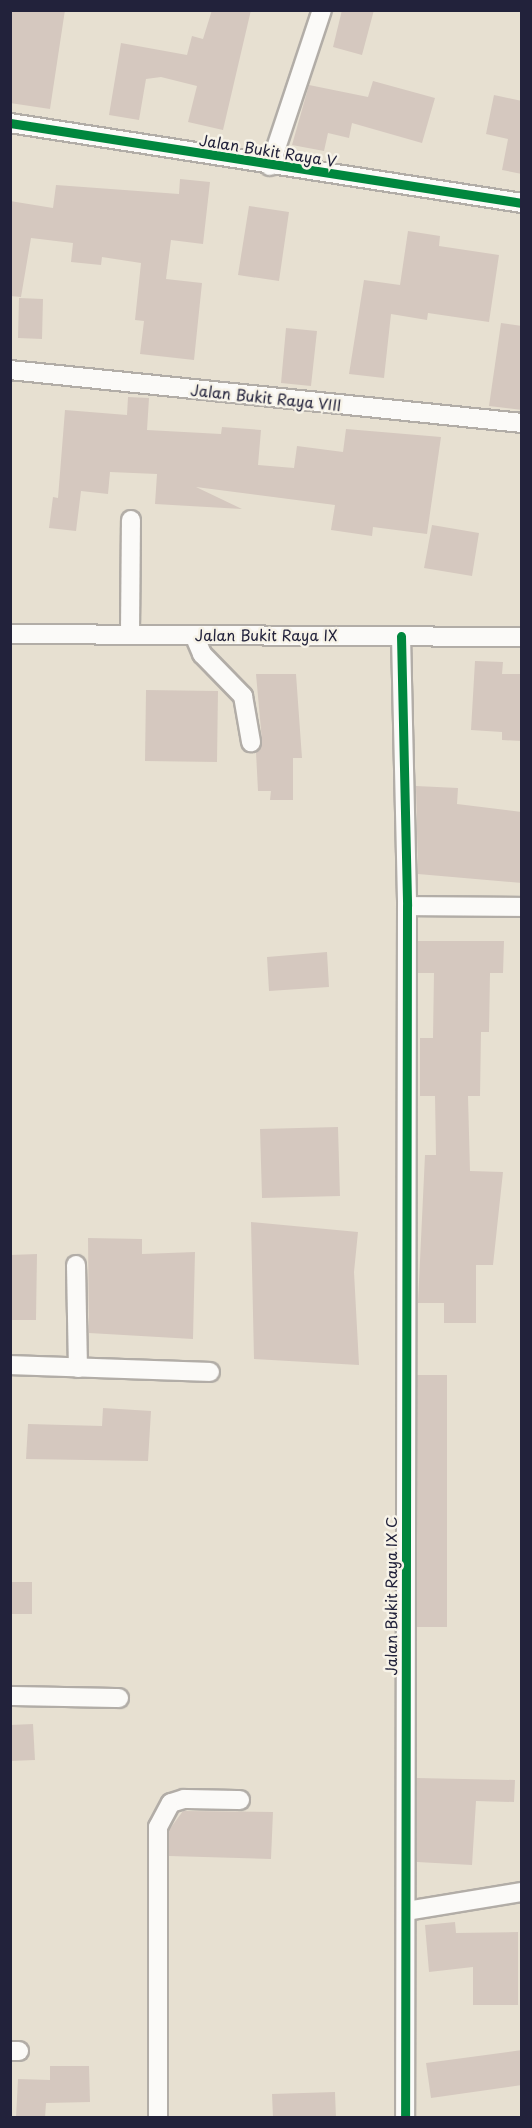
<!DOCTYPE html>
<style>
body{margin:0}
#map{position:relative;width:532px;height:2128px;overflow:hidden;background:#e7e0d1;font-family:"Playpen Sans",sans-serif}
div>[style]{position:absolute}
.building>*{inset:0;background:#d5c8bf}
.roads{filter:drop-shadow(2px 0 #b2ada7) drop-shadow(-2px 0 #b2ada7) drop-shadow(0 2px #b2ada7) drop-shadow(0 -2px #b2ada7)}
.street>*{height:18px;margin:-9px;padding:0 9px;transform-origin:9px;border-radius:9px;background:#fbfaf8}
.cycleway>*{height:9px;margin:-4.5px;padding:0 4.5px;transform-origin:4.5px;border-radius:4.5px;background:#00873e}
span{translate:-50% -50%;white-space:nowrap;text-align:center;line-height:1.15;-webkit-text-stroke:5px #f7f3e8;paint-order:stroke}
.street-label{font-size:15px;color:#22223b}
.frame{position:absolute;inset:0;border:12px solid #22223b;pointer-events:none}
</style>
<div id="map">
<div class="building">
<div style="clip-path:polygon(10px 10px,65px 10px,50px 109px,10px 103px)"></div>
<div style="clip-path:polygon(212px 10px,251px 10px,223px 130px,188px 122px,197px 86px,161px 77px,146px 79px,139px 120px,109px 115px,121px 43px,187px 55px,192px 36px,203px 39px)"></div>
<div style="clip-path:polygon(342px 10px,374px 10px,362px 55px,333px 47px)"></div>
<div style="clip-path:polygon(373px 81px,435px 98px,422px 143px,352px 123px,349px 138px,328px 133px,324px 151px,292px 145px,309px 85px,368px 97px)"></div>
<div style="clip-path:polygon(494px 95px,522px 101px,522px 174px,502px 170px,508px 139px,486px 134px)"></div>
<div style="clip-path:polygon(180px 179px,210px 182px,203px 244px,171px 240px,166px 279px,202px 283px,194px 360px,140px 354px,144px 321px,135px 320px,141px 263px,102px 257px,101px 265px,71px 262px,73px 243px,31px 238px,21px 297px,10px 296px,10px 201px,53px 208px,56px 185px,179px 194px)"></div>
<div style="clip-path:polygon(249px 206px,289px 212px,279px 281px,238px 275px)"></div>
<div style="clip-path:polygon(408px 231px,440px 236px,439px 246px,499px 255px,489px 322px,428px 313px,427px 320px,391px 314px,384px 378px,349px 374px,364px 280px,400px 285px)"></div>
<div style="clip-path:polygon(19px 298px,43px 299px,42px 339px,18px 338px)"></div>
<div style="clip-path:polygon(501px 323px,522px 326px,522px 410px,489px 406px)"></div>
<div style="clip-path:polygon(286px 328px,317px 331px,311px 386px,281px 383px)"></div>
<div style="clip-path:polygon(128px 397px,149px 398px,147px 430px,221px 434px,222px 427px,261px 430px,258px 465px,294px 468px,297px 446px,343px 452px,346px 429px,441px 437px,427px 534px,373px 527px,372px 536px,331px 530px,335px 505px,196px 487px,242px 509px,155px 504px,157px 474px,110px 472px,108px 494px,81px 491px,76px 531px,49px 528px,53px 497px,58px 498px,65px 410px,127px 415px)"></div>
<div style="clip-path:polygon(432px 525px,479px 533px,472px 576px,424px 568px)"></div>
<div style="clip-path:polygon(475px 661px,503px 662px,502px 674px,522px 674px,522px 741px,502px 740px,502px 732px,471px 730px)"></div>
<div style="clip-path:polygon(256px 674px,296px 674px,302px 758px,293px 758px,293px 800px,270px 800px,271px 791px,258px 791px,256px 752px,262px 741px)"></div>
<div style="clip-path:polygon(146px 690px,218px 691px,217px 762px,145px 761px)"></div>
<div style="clip-path:polygon(416px 786px,458px 788px,457px 804px,522px 812px,522px 883px,418px 874px)"></div>
<div style="clip-path:polygon(418px 941px,504px 941px,503px 973px,490px 973px,489px 1032px,481px 1032px,480px 1096px,468px 1096px,470px 1171px,503px 1172px,493px 1265px,476px 1265px,476px 1323px,444px 1323px,444px 1303px,418px 1303px,425px 1155px,436px 1155px,435px 1096px,420px 1096px,420px 1038px,433px 1038px,434px 973px,418px 973px)"></div>
<div style="clip-path:polygon(327px 952px,329px 987px,269px 991px,267px 957px)"></div>
<div style="clip-path:polygon(338px 1127px,340px 1196px,262px 1198px,260px 1129px)"></div>
<div style="clip-path:polygon(251px 1222px,358px 1232px,354px 1272px,359px 1365px,254px 1359px)"></div>
<div style="clip-path:polygon(88px 1238px,142px 1239px,142px 1254px,195px 1252px,193px 1339px,89px 1333px)"></div>
<div style="clip-path:polygon(37px 1254px,36px 1320px,10px 1320px,10px 1255px)"></div>
<div style="clip-path:polygon(417px 1375px,447px 1375px,447px 1627px,417px 1627px)"></div>
<div style="clip-path:polygon(103px 1408px,151px 1411px,148px 1461px,26px 1459px,28px 1424px,102px 1426px)"></div>
<div style="clip-path:polygon(10px 1582px,32px 1582px,32px 1614px,10px 1614px)"></div>
<div style="clip-path:polygon(33px 1724px,35px 1760px,10px 1761px,10px 1725px)"></div>
<div style="clip-path:polygon(417px 1778px,515px 1780px,514px 1802px,476px 1801px,472px 1865px,417px 1862px)"></div>
<div style="clip-path:polygon(183px 1811px,273px 1812px,271px 1859px,169px 1856px,169px 1830px)"></div>
<div style="clip-path:polygon(455px 1922px,456px 1933px,518px 1932px,518px 2005px,473px 2005px,473px 1967px,429px 1972px,425px 1925px)"></div>
<div style="clip-path:polygon(522px 2050px,522px 2085px,431px 2098px,426px 2063px)"></div>
<div style="clip-path:polygon(50px 2066px,89px 2066px,90px 2102px,46px 2103px,45px 2118px,16px 2118px,18px 2079px,50px 2080px)"></div>
<div style="clip-path:polygon(335px 2092px,336px 2118px,273px 2118px,272px 2094px)"></div>
</div>
<div class="roads">
<div class="street">
<div style="left:10px;top:123px;width:518px;rotate:8.88deg"></div>
<div style="left:270px;top:166px;width:164px;rotate:-71.6deg"></div>
<div style="left:10px;top:370px;width:515px;rotate:5.91deg"></div>
<div style="left:130px;top:632px;width:112px;rotate:-89.5deg"></div>
<div style="left:10px;top:634px;width:512px;rotate:0.34deg"></div>
<div style="left:194px;top:635px;width:21px;rotate:67deg"></div>
<div style="left:202px;top:654px;width:59px;rotate:45.7deg"></div>
<div style="left:243px;top:696px;width:47px;rotate:80.1deg"></div>
<div style="left:401px;top:636px;width:270px;rotate:88.7deg"></div>
<div style="left:407px;top:906px;width:1212px;rotate:90.09deg"></div>
<div style="left:407px;top:906px;width:115px;rotate:0.5deg"></div>
<div style="left:76px;top:1265px;width:103px;rotate:88.9deg"></div>
<div style="left:10px;top:1365px;width:200px;rotate:2deg"></div>
<div style="left:10px;top:1696px;width:109px;rotate:1.1deg"></div>
<div style="left:407px;top:1911px;width:117px;rotate:-9.4deg"></div>
<div style="left:10px;top:2051px;width:9px"></div>
<div style="left:158px;top:2118px;width:291px;rotate:-90deg"></div>
<div style="left:158px;top:1827px;width:27px;rotate:-62deg"></div>
<div style="left:171px;top:1803px;width:14px;rotate:-17deg"></div>
<div style="left:184px;top:1799px;width:56px;rotate:1deg"></div>
</div>
</div>
<div class="cycleway">
<div style="left:10px;top:123px;width:518px;rotate:8.88deg"></div>
<div style="left:401px;top:636px;width:270px;rotate:88.7deg"></div>
<div style="left:407px;top:906px;width:1212px;rotate:90.09deg"></div>
</div>
<div class="street-label">
<span style="left:268px;top:150px;rotate:9deg">Jalan Bukit Raya V</span>
<span style="left:266px;top:397px;rotate:6deg">Jalan Bukit Raya VIII</span>
<span style="left:266px;top:635px">Jalan Bukit Raya IX</span>
<span style="left:391px;top:1596px;rotate:-90deg">Jalan Bukit Raya IX C</span>
</div>
<div class="frame"></div>
</div>
